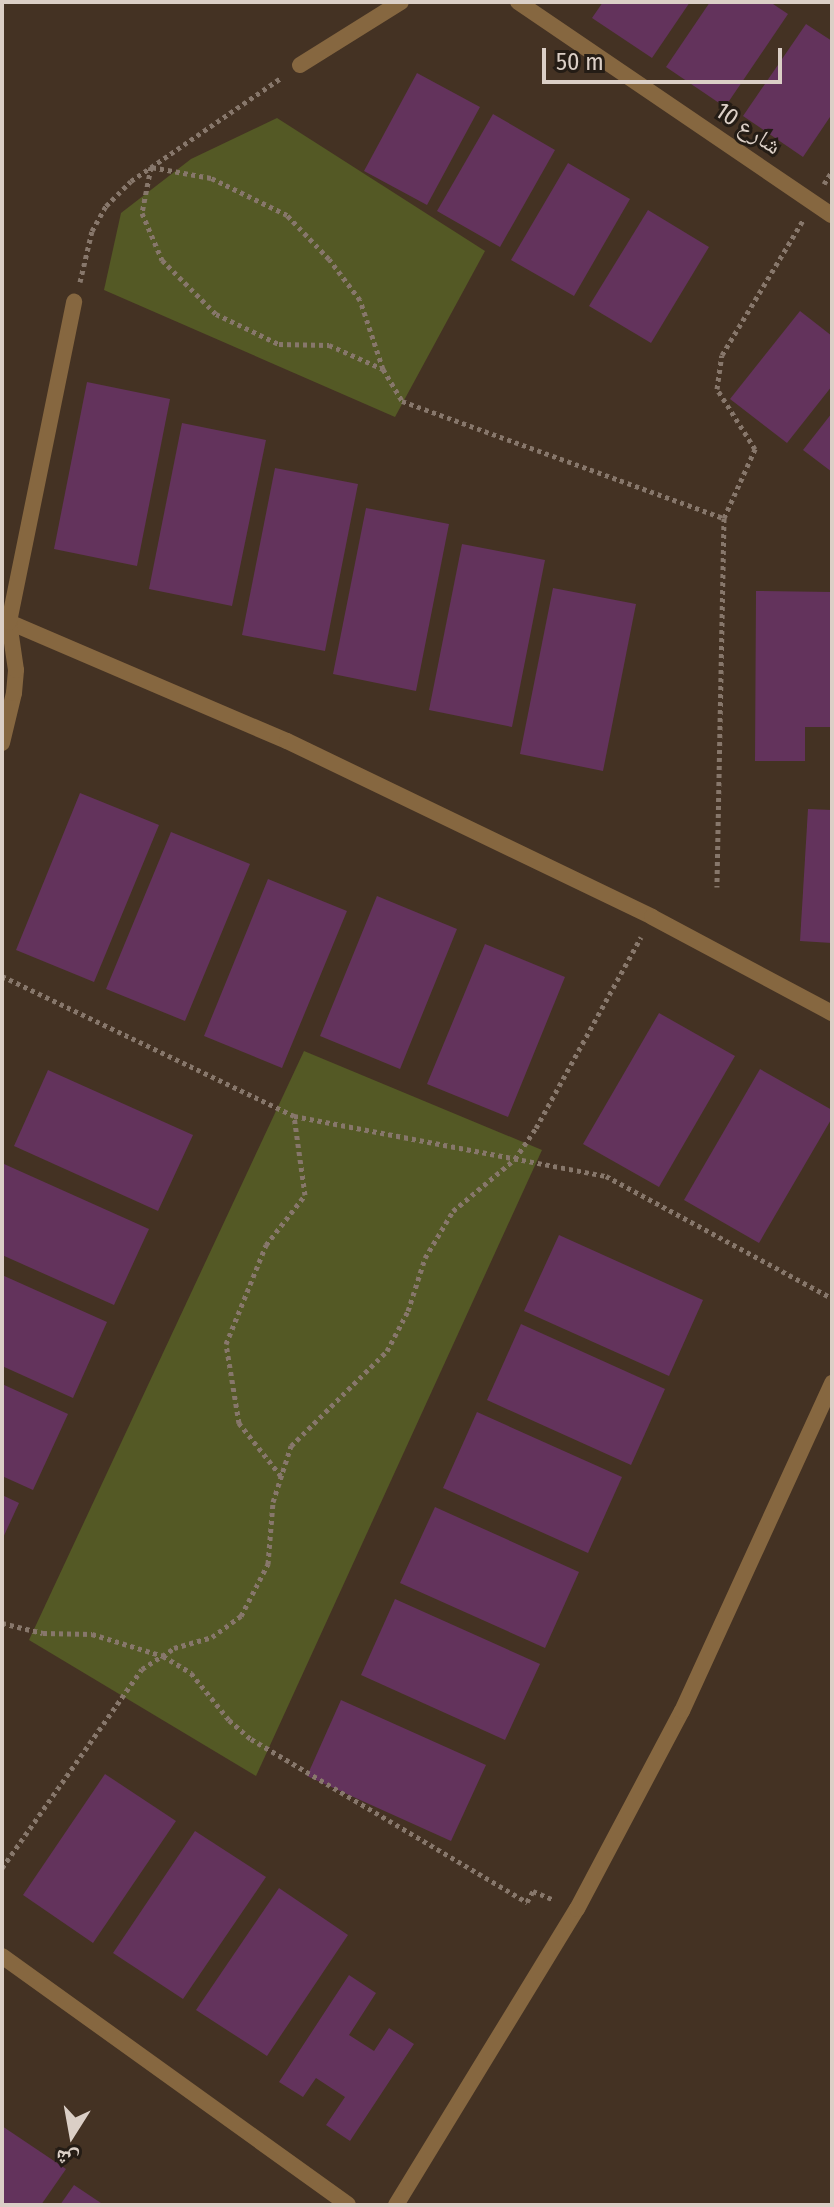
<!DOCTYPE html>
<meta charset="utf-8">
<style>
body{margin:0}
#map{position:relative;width:834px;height:2207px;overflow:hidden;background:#443223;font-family:"Fira Sans Condensed","Noto Naskh Arabic",sans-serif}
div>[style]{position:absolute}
.green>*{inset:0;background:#545925}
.building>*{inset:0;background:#63335c}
.path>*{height:5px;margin-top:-2.5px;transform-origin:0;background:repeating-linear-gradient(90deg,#87776b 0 4px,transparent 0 8px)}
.street>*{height:16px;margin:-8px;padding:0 8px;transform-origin:8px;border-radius:8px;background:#866740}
span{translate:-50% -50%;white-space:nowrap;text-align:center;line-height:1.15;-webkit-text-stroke:6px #241c15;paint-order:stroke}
.street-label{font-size:24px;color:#dbcfc6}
.frame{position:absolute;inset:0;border:4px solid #dbcfc6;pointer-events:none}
.north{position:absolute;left:32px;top:2095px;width:80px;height:80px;-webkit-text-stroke:6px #241c15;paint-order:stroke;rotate:191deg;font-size:22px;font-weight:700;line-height:32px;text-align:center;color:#dbcfc6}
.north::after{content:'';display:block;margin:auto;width:28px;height:36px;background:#dbcfc6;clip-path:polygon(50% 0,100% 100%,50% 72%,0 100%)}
.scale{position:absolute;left:542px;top:48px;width:240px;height:36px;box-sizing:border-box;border:4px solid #dbcfc6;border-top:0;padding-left:10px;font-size:24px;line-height:28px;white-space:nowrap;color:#dbcfc6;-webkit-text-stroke:6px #241c15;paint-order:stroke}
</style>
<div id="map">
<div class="green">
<div style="clip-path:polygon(277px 118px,485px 251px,395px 417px,104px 290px,121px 213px,191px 159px)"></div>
<div style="clip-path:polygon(304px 1051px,542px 1150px,256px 1776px,29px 1640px)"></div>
</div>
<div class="building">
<div style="clip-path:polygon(603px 2px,690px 2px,652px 58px,592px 18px)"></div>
<div style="clip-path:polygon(710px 2px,770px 2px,788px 14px,725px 107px,666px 67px)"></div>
<div style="clip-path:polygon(806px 24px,832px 41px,832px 114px,803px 157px,743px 116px)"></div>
<div style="clip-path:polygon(417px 73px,480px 107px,427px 205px,364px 171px)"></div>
<div style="clip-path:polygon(493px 114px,555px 150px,500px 247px,437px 211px)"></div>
<div style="clip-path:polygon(568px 163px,630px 199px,574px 296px,511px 260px)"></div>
<div style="clip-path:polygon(648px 210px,709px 247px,651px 343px,589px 306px)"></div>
<div style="clip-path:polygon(800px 311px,832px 336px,832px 386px,787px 443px,730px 399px)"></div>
<div style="clip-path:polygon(87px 382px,170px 399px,137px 566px,54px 549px)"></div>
<div style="clip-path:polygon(832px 413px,832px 472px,803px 450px)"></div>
<div style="clip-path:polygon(182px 423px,266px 440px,232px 606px,149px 589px)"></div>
<div style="clip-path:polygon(275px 468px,358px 484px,325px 651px,242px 635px)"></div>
<div style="clip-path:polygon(366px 508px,449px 524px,416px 691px,333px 674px)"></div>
<div style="clip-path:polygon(462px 544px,545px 560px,512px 727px,429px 710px)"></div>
<div style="clip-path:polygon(553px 588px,636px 604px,603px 771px,520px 754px)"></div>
<div style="clip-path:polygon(756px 591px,832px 592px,832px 727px,805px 727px,805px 761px,755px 761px)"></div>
<div style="clip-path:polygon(80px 793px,159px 825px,94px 982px,16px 950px)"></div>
<div style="clip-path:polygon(808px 809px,832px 810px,832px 943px,800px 941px)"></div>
<div style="clip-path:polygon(171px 832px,250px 864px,185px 1021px,106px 989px)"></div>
<div style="clip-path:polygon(268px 879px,347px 911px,282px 1068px,204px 1036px)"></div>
<div style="clip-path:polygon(377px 896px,457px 929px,400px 1069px,320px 1036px)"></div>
<div style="clip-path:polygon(485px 944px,565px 977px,508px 1117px,427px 1084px)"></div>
<div style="clip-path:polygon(659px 1013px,735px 1056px,659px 1187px,583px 1144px)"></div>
<div style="clip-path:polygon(760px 1069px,832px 1110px,832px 1118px,759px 1243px,684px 1200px)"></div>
<div style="clip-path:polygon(48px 1070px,193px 1135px,158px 1211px,14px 1146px)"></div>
<div style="clip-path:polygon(4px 1164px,149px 1229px,114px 1305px,2px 1255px)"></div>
<div style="clip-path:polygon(559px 1235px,703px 1300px,669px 1376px,524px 1311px)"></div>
<div style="clip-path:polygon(2px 1275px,107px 1322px,73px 1398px,2px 1366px)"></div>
<div style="clip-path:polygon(521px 1324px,665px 1389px,631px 1465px,487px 1400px)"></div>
<div style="clip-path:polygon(2px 1384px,68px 1414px,33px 1490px,2px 1476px)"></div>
<div style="clip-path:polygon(477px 1412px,622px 1477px,588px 1553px,443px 1488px)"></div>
<div style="clip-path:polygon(2px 1495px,19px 1503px,2px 1540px)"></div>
<div style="clip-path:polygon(435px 1507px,579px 1572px,545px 1648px,400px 1583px)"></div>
<div style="clip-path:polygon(395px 1599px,540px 1664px,505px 1740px,361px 1675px)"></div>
<div style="clip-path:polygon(341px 1700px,486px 1765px,451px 1841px,307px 1776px)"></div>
<div style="clip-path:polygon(105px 1774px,176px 1821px,93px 1943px,23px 1895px)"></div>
<div style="clip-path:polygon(195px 1831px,266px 1877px,183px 1999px,113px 1953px)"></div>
<div style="clip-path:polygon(279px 1888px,348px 1935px,267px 2056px,196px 2010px)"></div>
<div style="clip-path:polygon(349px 1975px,376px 1993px,349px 2035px,374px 2051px,389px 2028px,414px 2044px,350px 2141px,326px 2125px,345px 2097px,316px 2078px,303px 2097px,279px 2082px)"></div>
<div style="clip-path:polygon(2px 2126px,66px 2169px,41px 2205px,2px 2205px)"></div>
<div style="clip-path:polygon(74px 2185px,104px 2205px,60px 2205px)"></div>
</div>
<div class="path">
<div style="left:824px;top:184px;width:15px;rotate:-58deg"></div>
<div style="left:80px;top:282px;width:52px;rotate:-76.8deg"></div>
<div style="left:92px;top:231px;width:29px;rotate:-61deg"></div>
<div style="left:106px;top:206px;width:35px;rotate:-45deg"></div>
<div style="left:131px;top:181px;width:182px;rotate:-34.5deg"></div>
<div style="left:383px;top:369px;width:73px;rotate:-108.4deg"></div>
<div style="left:360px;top:300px;width:51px;rotate:-127.1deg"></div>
<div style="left:329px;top:259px;width:61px;rotate:-133.7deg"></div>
<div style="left:287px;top:215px;width:85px;rotate:-154deg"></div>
<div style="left:211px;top:178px;width:61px;rotate:-169.6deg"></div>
<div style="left:151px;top:167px;width:47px;rotate:101.1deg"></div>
<div style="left:142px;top:213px;width:51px;rotate:66.9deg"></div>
<div style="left:162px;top:260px;width:76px;rotate:45deg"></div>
<div style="left:216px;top:314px;width:70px;rotate:25.5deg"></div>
<div style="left:279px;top:344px;width:50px;rotate:1.1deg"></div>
<div style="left:329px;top:345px;width:59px;rotate:24deg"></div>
<div style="left:383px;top:369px;width:37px;rotate:59deg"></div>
<div style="left:402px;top:401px;width:343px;rotate:20deg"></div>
<div style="left:724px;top:518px;width:369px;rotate:91.1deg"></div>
<div style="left:724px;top:518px;width:76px;rotate:-65.8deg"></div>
<div style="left:755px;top:449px;width:71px;rotate:-122.3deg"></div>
<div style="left:717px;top:389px;width:34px;rotate:-82deg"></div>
<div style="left:722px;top:355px;width:157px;rotate:-59deg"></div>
<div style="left:2px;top:976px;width:324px;rotate:25.6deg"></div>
<div style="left:294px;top:1116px;width:318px;rotate:10.9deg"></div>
<div style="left:606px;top:1176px;width:257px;rotate:28.4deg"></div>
<div style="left:281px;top:1476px;width:68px;rotate:-128.4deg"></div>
<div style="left:239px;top:1423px;width:80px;rotate:-99.3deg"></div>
<div style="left:226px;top:1344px;width:107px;rotate:-68deg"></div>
<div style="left:266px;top:1245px;width:63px;rotate:-52deg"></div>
<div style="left:305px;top:1195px;width:80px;rotate:-97.9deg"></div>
<div style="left:2px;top:1623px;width:42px;rotate:13.7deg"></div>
<div style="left:43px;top:1633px;width:49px;rotate:1.2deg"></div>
<div style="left:92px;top:1634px;width:74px;rotate:17.2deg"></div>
<div style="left:163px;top:1656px;width:33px;rotate:31deg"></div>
<div style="left:191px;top:1673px;width:60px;rotate:51deg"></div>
<div style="left:229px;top:1720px;width:29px;rotate:41deg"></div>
<div style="left:251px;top:1739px;width:321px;rotate:30.6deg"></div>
<div style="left:527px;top:1902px;width:13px;rotate:-61deg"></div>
<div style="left:533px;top:1891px;width:23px;rotate:23deg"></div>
<div style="left:2px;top:1868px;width:243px;rotate:-54.9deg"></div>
<div style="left:142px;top:1669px;width:38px;rotate:-33deg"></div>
<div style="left:174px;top:1648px;width:40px;rotate:-16deg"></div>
<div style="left:212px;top:1637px;width:36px;rotate:-36deg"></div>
<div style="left:241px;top:1616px;width:59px;rotate:-62.6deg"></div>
<div style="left:268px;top:1564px;width:62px;rotate:-85.4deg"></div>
<div style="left:273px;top:1502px;width:59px;rotate:-72.2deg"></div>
<div style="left:291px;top:1446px;width:135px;rotate:-44.7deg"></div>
<div style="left:387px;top:1351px;width:45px;rotate:-62.3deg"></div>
<div style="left:408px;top:1311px;width:56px;rotate:-72.2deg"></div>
<div style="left:425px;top:1258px;width:55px;rotate:-59.2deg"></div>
<div style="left:453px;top:1211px;width:81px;rotate:-40deg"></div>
<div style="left:515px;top:1159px;width:37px;rotate:-56deg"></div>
<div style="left:536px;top:1128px;width:218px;rotate:-61.2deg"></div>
</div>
<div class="street">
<div style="left:518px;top:2px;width:379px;rotate:34.2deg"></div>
<div style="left:300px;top:65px;width:119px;rotate:-32deg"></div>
<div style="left:9px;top:622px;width:302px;rotate:23.2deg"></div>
<div style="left:287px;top:741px;width:405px;rotate:25.7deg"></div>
<div style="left:652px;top:917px;width:204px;rotate:28.1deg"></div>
<div style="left:2px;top:743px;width:51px;rotate:-76.5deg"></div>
<div style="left:14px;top:693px;width:23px;rotate:-85deg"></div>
<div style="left:16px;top:670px;width:49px;rotate:-98.3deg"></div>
<div style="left:9px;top:622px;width:327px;rotate:-78.5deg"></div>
<div style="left:2px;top:1956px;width:426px;rotate:35.7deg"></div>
<div style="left:396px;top:2205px;width:347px;rotate:-58.6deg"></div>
<div style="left:577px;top:1909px;width:224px;rotate:-62.1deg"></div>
<div style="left:682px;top:1711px;width:361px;rotate:-65.4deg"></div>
</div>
<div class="street-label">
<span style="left:748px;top:129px;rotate:34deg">شارع 10</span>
</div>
<div class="frame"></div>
<div class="north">ش</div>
<div class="scale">50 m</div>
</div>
